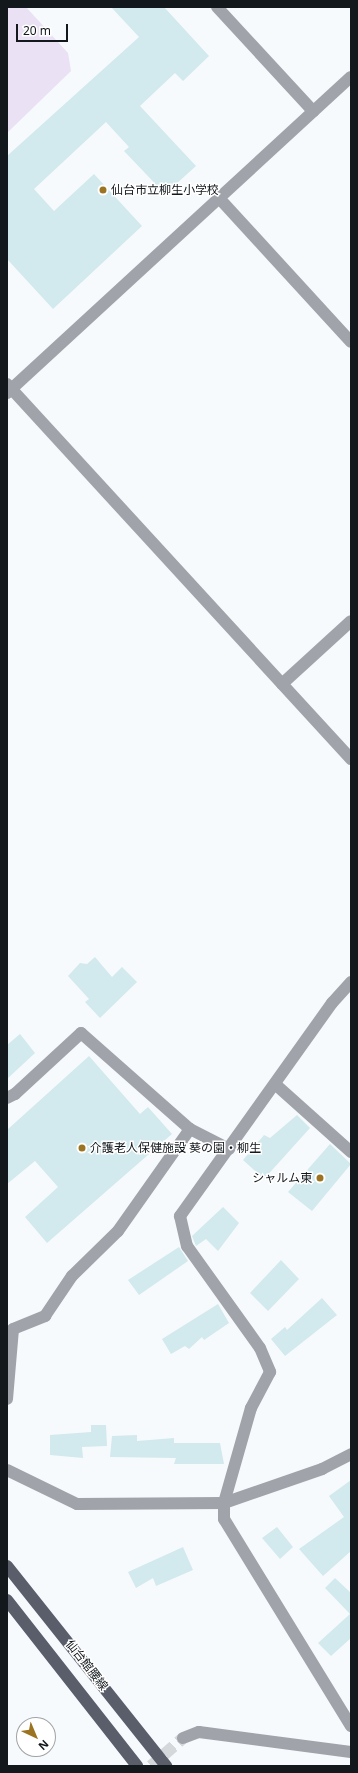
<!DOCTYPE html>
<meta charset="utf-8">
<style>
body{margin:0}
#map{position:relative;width:358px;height:1773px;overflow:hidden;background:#f6fafc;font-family:"Noto Sans","Noto Sans JP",sans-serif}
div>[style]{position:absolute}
.green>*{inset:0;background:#eae1f5}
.building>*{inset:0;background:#d2e9ed}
.minor-tunnel>*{height:12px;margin-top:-6px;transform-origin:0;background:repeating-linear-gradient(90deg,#d4d8da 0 12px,transparent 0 18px)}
.minor>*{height:12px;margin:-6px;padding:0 6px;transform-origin:6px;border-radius:6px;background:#a1a3ab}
.major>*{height:12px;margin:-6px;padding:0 6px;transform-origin:6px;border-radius:6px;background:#5a5e6b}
.dots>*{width:11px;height:11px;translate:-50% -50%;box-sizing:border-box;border:2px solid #fff;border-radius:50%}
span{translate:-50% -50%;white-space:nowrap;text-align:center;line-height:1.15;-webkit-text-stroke:3px #fff;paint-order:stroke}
.poi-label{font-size:12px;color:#12181c}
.left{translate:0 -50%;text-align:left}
.right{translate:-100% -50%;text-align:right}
.street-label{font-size:12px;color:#12181c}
.frame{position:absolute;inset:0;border:8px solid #12181c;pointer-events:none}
.north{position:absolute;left:16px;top:1717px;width:40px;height:40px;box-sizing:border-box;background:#fff;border:1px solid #a0a3a4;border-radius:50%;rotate:136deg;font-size:11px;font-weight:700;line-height:16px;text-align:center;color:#12181c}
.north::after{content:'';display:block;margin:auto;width:14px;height:18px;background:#9c7421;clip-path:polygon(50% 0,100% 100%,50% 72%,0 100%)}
.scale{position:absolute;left:16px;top:24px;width:52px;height:18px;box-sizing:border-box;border:2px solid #12181c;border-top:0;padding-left:5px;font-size:12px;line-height:14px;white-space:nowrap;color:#12181c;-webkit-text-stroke:3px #fff;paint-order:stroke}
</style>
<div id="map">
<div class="green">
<div style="clip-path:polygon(7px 7px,26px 7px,68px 53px,71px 71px,7px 133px)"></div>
</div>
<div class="building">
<div style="clip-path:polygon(111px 7px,164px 7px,209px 56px,183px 81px,175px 73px,140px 106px,196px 166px,165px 194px,124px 151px,129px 147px,106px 122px,34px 189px,54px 211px,94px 174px,142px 226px,53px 309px,7px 259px,7px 156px,139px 37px)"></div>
<div style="clip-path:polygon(95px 957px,112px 977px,122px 967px,137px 982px,100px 1018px,85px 1002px,89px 999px,68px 976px,80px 963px,87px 964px)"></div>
<div style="clip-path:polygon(20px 1034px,35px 1053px,7px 1079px,7px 1045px)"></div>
<div style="clip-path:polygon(89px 1056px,140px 1114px,148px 1107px,172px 1134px,47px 1243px,25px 1217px,58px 1187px,35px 1161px,7px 1184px,7px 1130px)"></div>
<div style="clip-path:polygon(297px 1115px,310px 1128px,264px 1179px,243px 1160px,264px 1135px,270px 1138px)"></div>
<div style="clip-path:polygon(330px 1144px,351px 1164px,312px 1211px,288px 1192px)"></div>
<div style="clip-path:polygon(223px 1207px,239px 1223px,218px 1251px,206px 1239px,196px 1246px,192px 1236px)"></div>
<div style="clip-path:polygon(179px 1247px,188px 1261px,139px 1295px,128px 1280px)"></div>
<div style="clip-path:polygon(281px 1260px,299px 1279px,268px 1311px,250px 1293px)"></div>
<div style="clip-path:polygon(322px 1298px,337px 1315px,285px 1356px,271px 1339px,285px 1327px,287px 1330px)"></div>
<div style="clip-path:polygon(218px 1304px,229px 1323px,204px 1340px,202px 1337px,189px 1349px,185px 1346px,171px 1354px,162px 1339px)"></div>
<div style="clip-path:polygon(91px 1425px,106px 1425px,107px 1446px,82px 1447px,83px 1458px,50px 1455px,50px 1435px,91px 1432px)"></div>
<div style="clip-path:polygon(137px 1435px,137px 1441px,174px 1438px,174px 1443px,220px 1443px,224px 1464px,174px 1464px,176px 1458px,110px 1457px,112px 1436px)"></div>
<div style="clip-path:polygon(351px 1480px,351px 1551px,323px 1576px,299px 1549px,344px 1517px,329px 1496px)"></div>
<div style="clip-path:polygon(277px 1527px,293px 1547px,280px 1559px,262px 1538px)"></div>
<div style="clip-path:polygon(183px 1547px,193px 1570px,156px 1586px,153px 1578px,136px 1588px,128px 1572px)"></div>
<div style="clip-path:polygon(335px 1578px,351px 1593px,351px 1638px,331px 1656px,318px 1643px,350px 1614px,325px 1588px)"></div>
</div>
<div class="minor-tunnel">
<div style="left:151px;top:1766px;width:43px;rotate:-41.2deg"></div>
</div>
<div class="minor">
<div style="left:217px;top:7px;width:142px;rotate:47.3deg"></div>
<div style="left:219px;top:198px;width:195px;rotate:47.5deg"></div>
<div style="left:7px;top:384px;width:509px;rotate:47.47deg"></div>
<div style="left:7px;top:393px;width:467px;rotate:-42.6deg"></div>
<div style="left:282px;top:684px;width:93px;rotate:-42.4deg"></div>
<div style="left:351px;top:982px;width:28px;rotate:132deg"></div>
<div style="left:332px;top:1003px;width:262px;rotate:125.5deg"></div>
<div style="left:180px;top:1216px;width:31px;rotate:77deg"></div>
<div style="left:187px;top:1246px;width:125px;rotate:54.4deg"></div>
<div style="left:260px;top:1348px;width:26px;rotate:67deg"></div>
<div style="left:270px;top:1372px;width:41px;rotate:117.8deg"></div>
<div style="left:251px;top:1408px;width:99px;rotate:105.9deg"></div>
<div style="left:224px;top:1503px;width:16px;rotate:90deg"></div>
<div style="left:224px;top:1519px;width:243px;rotate:58.5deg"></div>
<div style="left:275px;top:1084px;width:102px;rotate:41.8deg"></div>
<div style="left:7px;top:1098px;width:9px;rotate:-27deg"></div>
<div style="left:15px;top:1094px;width:90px;rotate:-42.7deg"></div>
<div style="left:81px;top:1033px;width:145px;rotate:41.4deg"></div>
<div style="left:190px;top:1129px;width:44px;rotate:27.1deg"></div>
<div style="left:7px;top:1399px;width:70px;rotate:-85.1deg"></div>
<div style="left:13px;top:1329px;width:35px;rotate:-22deg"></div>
<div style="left:45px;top:1316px;width:48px;rotate:-56deg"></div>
<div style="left:72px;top:1276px;width:64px;rotate:-44.4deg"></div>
<div style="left:118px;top:1231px;width:125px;rotate:-54.8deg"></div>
<div style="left:7px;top:1470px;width:78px;rotate:25.9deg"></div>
<div style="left:77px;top:1504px;width:147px;rotate:-0.4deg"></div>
<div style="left:224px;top:1503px;width:104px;rotate:-19.1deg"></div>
<div style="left:322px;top:1469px;width:33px;rotate:-27deg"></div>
<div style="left:183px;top:1738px;width:17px;rotate:-21deg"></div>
<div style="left:199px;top:1732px;width:153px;rotate:7.5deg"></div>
</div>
<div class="major">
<div style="left:7px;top:1566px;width:256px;rotate:51.5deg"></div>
<div style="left:7px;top:1600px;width:211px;rotate:51.9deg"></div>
</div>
<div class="dots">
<div style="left:103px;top:190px;background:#9c7421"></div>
<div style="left:82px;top:1148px;background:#9c7421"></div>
<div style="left:320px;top:1178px;background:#9c7421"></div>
</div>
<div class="poi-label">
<span class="left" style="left:111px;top:190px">仙台市立柳生小学校</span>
<span class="left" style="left:90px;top:1148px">介護老人保健施設 葵の園・柳生</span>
<span class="right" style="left:312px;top:1178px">シャルム東</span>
</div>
<div class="street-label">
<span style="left:87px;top:1665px;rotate:52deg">仙台館腰線</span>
</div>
<div class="frame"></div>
<div class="north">N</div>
<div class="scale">20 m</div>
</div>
